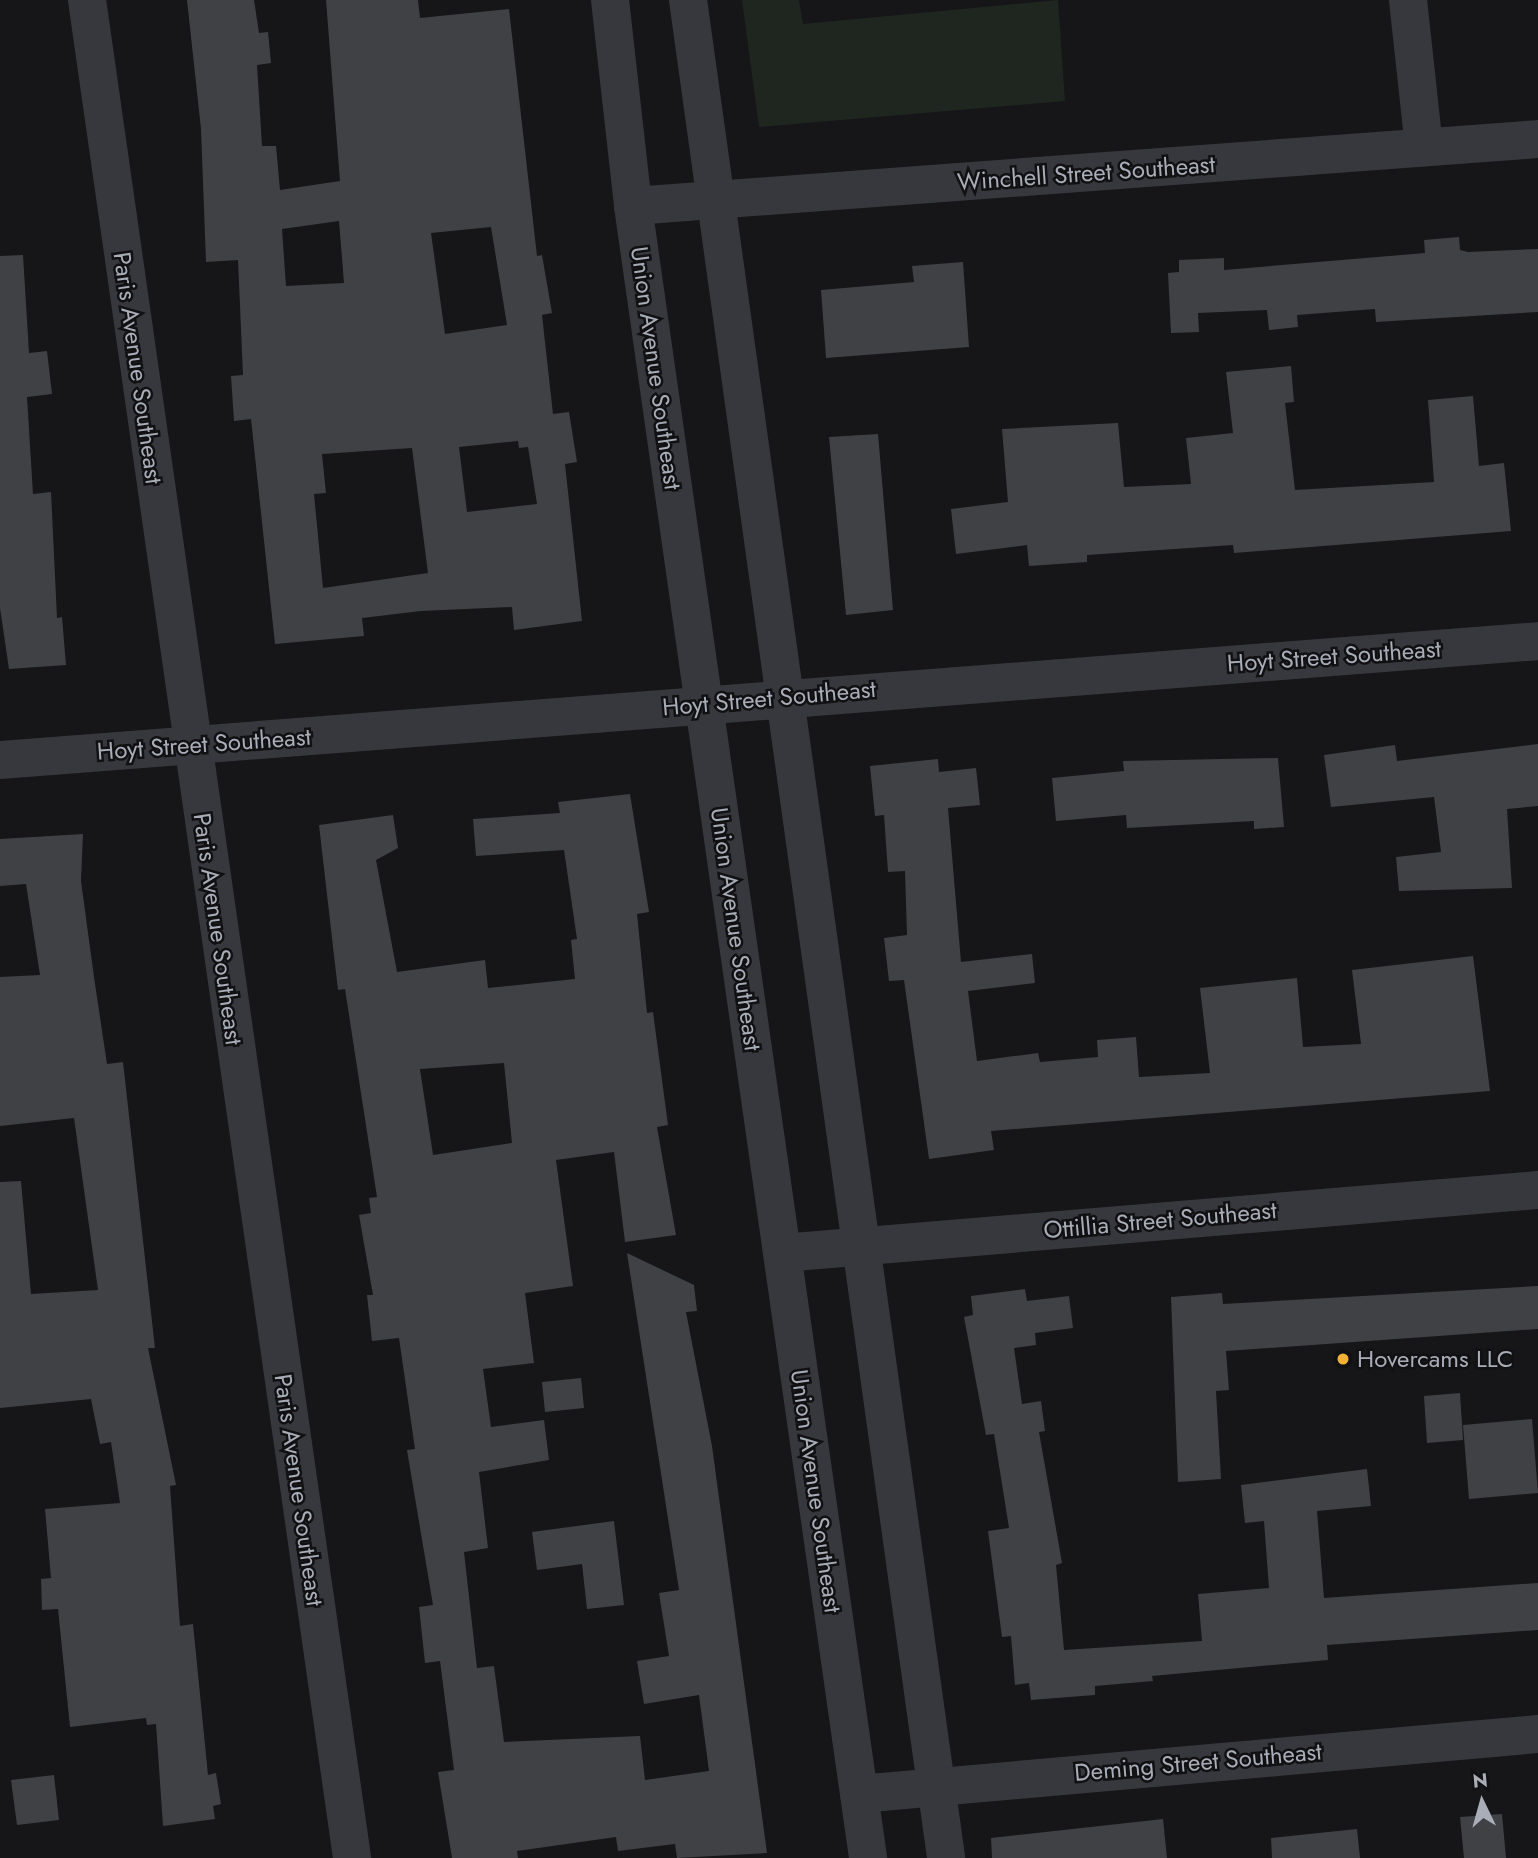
<!DOCTYPE html>
<style>
body{margin:0}
#map{position:relative;width:1538px;height:1858px;overflow:hidden;background:#161618;font-family:Jost,sans-serif}
div>[style]{position:absolute}
.green>*{inset:0;background:#1e261f}
.building>*{inset:0;background:#404145}
.street>*{height:38px;margin:-19px;padding:0 19px;transform-origin:19px;border-radius:19px;background:#37383d}
.dots>*{width:19px;height:19px;translate:-50% -50%;box-sizing:border-box;border:4px solid #111113;border-radius:50%}
span{translate:-50% -50%;white-space:nowrap;text-align:center;line-height:1.15;-webkit-text-stroke:5px #111113;paint-order:stroke}
.street-label{font-size:24px;color:#a8adb8}
.poi-label{font-size:24px;color:#a8adb8}
.left{translate:0 -50%;text-align:left}
.north{position:absolute;left:1447px;top:1767px;width:70px;height:70px;-webkit-text-stroke:5px #111113;paint-order:stroke;rotate:355deg;font-size:19px;font-weight:700;line-height:28px;text-align:center;color:#a8adb8}
.north::after{content:'';display:block;margin:auto;width:24px;height:32px;background:#a8adb8;clip-path:polygon(50% 0,100% 100%,50% 72%,0 100%)}
</style>
<div id="map">
<div class="green">
<div style="clip-path:polygon(742px 0,799px 0,803px 24px,1058px 0,1065px 101px,759px 127px)"></div>
</div>
<div class="building">
<div style="clip-path:polygon(evenodd,187px 0,254px 0,259px 33px,268px 32px,271px 63px,257px 65px,262px 146px,276px 146px,280px 190px,340px 181px,326px 0,418px 0,420px 18px,509px 9px,537px 256px,542px 255px,552px 313px,542px 315px,553px 414px,569px 412px,577px 462px,565px 464px,582px 621px,514px 630px,512px 607px,421px 611px,362px 618px,364px 636px,275px 644px,251px 419px,234px 421px,231px 376px,243px 375px,238px 260px,206px 262px,201px 129px,187px 0,339px 221px,344px 283px,286px 286px,282px 229px,339px 221px,187px 0,491px 227px,507px 325px,445px 334px,431px 233px,491px 227px,187px 0,518px 441px,519px 448px,528px 447px,537px 504px,467px 512px,459px 447px,518px 441px,187px 0,412px 448px,428px 573px,323px 588px,314px 494px,326px 493px,322px 454px,412px 448px)"></div>
<div style="clip-path:polygon(1459px 237px,1460px 250px,1468px 252px,1538px 249px,1538px 312px,1376px 322px,1375px 309px,1297px 315px,1298px 327px,1269px 330px,1267px 310px,1198px 313px,1199px 332px,1171px 333px,1168px 273px,1179px 272px,1179px 260px,1224px 258px,1224px 270px,1425px 253px,1424px 240px)"></div>
<div style="clip-path:polygon(23px 255px,29px 353px,47px 351px,52px 394px,27px 397px,33px 494px,51px 492px,57px 618px,62px 617px,66px 665px,9px 669px,0 608px,0 256px)"></div>
<div style="clip-path:polygon(963px 262px,969px 347px,826px 358px,821px 290px,914px 282px,912px 266px)"></div>
<div style="clip-path:polygon(1291px 366px,1294px 402px,1285px 403px,1295px 490px,1434px 482px,1428px 400px,1473px 396px,1479px 466px,1504px 463px,1511px 531px,1234px 553px,1233px 545px,1087px 555px,1087px 562px,1029px 566px,1027px 545px,956px 554px,951px 509px,1008px 502px,1002px 429px,1118px 423px,1124px 487px,1191px 484px,1186px 438px,1233px 433px,1226px 372px)"></div>
<div style="clip-path:polygon(878px 434px,893px 610px,846px 615px,829px 437px)"></div>
<div style="clip-path:polygon(1538px 744px,1538px 806px,1507px 809px,1512px 888px,1399px 891px,1396px 857px,1441px 852px,1434px 797px,1331px 807px,1324px 755px,1395px 745px,1397px 761px)"></div>
<div style="clip-path:polygon(1278px 758px,1284px 827px,1254px 829px,1254px 821px,1127px 828px,1126px 815px,1056px 821px,1052px 778px,1124px 771px,1123px 761px)"></div>
<div style="clip-path:polygon(938px 759px,939px 772px,976px 768px,980px 805px,948px 808px,961px 962px,1032px 954px,1035px 983px,968px 991px,977px 1061px,1038px 1053px,1040px 1062px,1098px 1057px,1097px 1040px,1136px 1037px,1139px 1077px,1210px 1073px,1200px 988px,1297px 978px,1303px 1047px,1361px 1044px,1352px 970px,1473px 956px,1490px 1091px,991px 1131px,994px 1150px,929px 1159px,904px 980px,889px 981px,884px 938px,907px 935px,905px 871px,888px 872px,884px 815px,875px 816px,870px 766px)"></div>
<div style="clip-path:polygon(evenodd,630px 794px,649px 912px,637px 914px,647px 1013px,653px 1012px,668px 1125px,657px 1127px,676px 1235px,625px 1242px,614px 1152px,556px 1160px,573px 1286px,525px 1293px,534px 1363px,483px 1369px,491px 1427px,544px 1420px,549px 1460px,479px 1472px,488px 1548px,464px 1552px,477px 1668px,494px 1666px,504px 1742px,640px 1736px,645px 1780px,709px 1771px,699px 1695px,644px 1704px,637px 1661px,669px 1656px,659px 1593px,679px 1590px,627px 1253px,694px 1285px,697px 1311px,686px 1312px,712px 1446px,767px 1853px,677px 1858px,675px 1844px,618px 1851px,616px 1837px,517px 1851px,518px 1858px,452px 1858px,438px 1772px,454px 1770px,440px 1661px,425px 1663px,419px 1607px,433px 1605px,407px 1450px,415px 1449px,399px 1338px,372px 1341px,367px 1295px,373px 1295px,359px 1215px,371px 1213px,369px 1198px,377px 1197px,345px 989px,338px 990px,319px 825px,393px 815px,398px 848px,376px 860px,397px 972px,485px 960px,488px 988px,575px 979px,571px 940px,577px 939px,564px 850px,476px 856px,473px 819px,560px 813px,558px 802px,630px 794px,504px 1063px,512px 1143px,433px 1155px,420px 1069px,504px 1063px)"></div>
<div style="clip-path:polygon(83px 834px,81px 881px,94px 977px,107px 1064px,123px 1062px,155px 1348px,148px 1348px,176px 1485px,170px 1486px,180px 1626px,193px 1624px,208px 1775px,216px 1773px,221px 1804px,213px 1806px,215px 1819px,163px 1826px,156px 1724px,147px 1725px,146px 1718px,70px 1727px,58px 1609px,42px 1610px,41px 1579px,51px 1578px,45px 1509px,120px 1503px,111px 1442px,100px 1444px,91px 1399px,0 1408px,0 1182px,21px 1181px,31px 1294px,98px 1290px,74px 1118px,0 1126px,0 977px,40px 975px,26px 884px,0 886px,0 839px)"></div>
<div style="clip-path:polygon(1538px 1286px,1538px 1329px,1226px 1351px,1229px 1390px,1216px 1391px,1221px 1479px,1178px 1482px,1171px 1297px,1222px 1293px,1223px 1304px)"></div>
<div style="clip-path:polygon(1025px 1289px,1027px 1301px,1069px 1296px,1073px 1328px,1035px 1333px,1036px 1345px,1014px 1348px,1022px 1404px,1041px 1401px,1045px 1431px,1039px 1432px,1062px 1563px,1056px 1565px,1064px 1650px,1202px 1641px,1198px 1594px,1269px 1588px,1264px 1521px,1245px 1523px,1241px 1485px,1367px 1469px,1371px 1506px,1317px 1511px,1324px 1598px,1538px 1583px,1538px 1630px,1327px 1645px,1328px 1660px,1152px 1676px,1153px 1681px,1095px 1686px,1095px 1695px,1031px 1700px,1029px 1683px,1015px 1685px,1011px 1636px,1002px 1637px,988px 1531px,1009px 1528px,994px 1434px,986px 1435px,964px 1317px,973px 1315px,971px 1296px)"></div>
<div style="clip-path:polygon(581px 1378px,584px 1408px,545px 1412px,542px 1382px)"></div>
<div style="clip-path:polygon(1460px 1393px,1463px 1440px,1427px 1443px,1424px 1396px)"></div>
<div style="clip-path:polygon(1532px 1419px,1538px 1493px,1469px 1499px,1463px 1425px)"></div>
<div style="clip-path:polygon(614px 1521px,624px 1605px,587px 1609px,582px 1564px,537px 1570px,532px 1532px)"></div>
<div style="clip-path:polygon(54px 1775px,59px 1820px,17px 1825px,11px 1780px)"></div>
<div style="clip-path:polygon(1502px 1814px,1506px 1858px,1464px 1858px,1460px 1817px)"></div>
<div style="clip-path:polygon(1163px 1819px,1167px 1858px,992px 1858px,991px 1838px)"></div>
<div style="clip-path:polygon(1357px 1829px,1360px 1858px,1272px 1858px,1271px 1838px)"></div>
</div>
<div class="street">
<div style="left:87px;top:0;width:1877px;rotate:81.88deg"></div>
<div style="left:610px;top:0;width:207px;rotate:83.6deg"></div>
<div style="left:633px;top:206px;width:1669px;rotate:81.9deg"></div>
<div style="left:688px;top:0;width:1876px;rotate:82.09deg"></div>
<div style="left:1408px;top:0;width:148px;rotate:83.8deg"></div>
<div style="left:633px;top:206px;width:907px;rotate:-4.23deg"></div>
<div style="left:0;top:760px;width:1543px;rotate:-4.42deg"></div>
<div style="left:782px;top:1253px;width:759px;rotate:-4.76deg"></div>
<div style="left:859px;top:1794px;width:682px;rotate:-5.05deg"></div>
</div>
<div class="dots">
<div style="left:1343px;top:1359px;background:#f2b134"></div>
</div>
<div class="street-label">
<span style="left:1086px;top:173px;rotate:-4deg">Winchell Street Southeast</span>
<span style="left:138px;top:368px;rotate:82deg">Paris Avenue Southeast</span>
<span style="left:656px;top:368px;rotate:82deg">Union Avenue Southeast</span>
<span style="left:1334px;top:656px;rotate:-4deg">Hoyt Street Southeast</span>
<span style="left:769px;top:698px;rotate:-5deg">Hoyt Street Southeast</span>
<span style="left:204px;top:744px;rotate:-4deg">Hoyt Street Southeast</span>
<span style="left:218px;top:929px;rotate:82deg">Paris Avenue Southeast</span>
<span style="left:736px;top:929px;rotate:82deg">Union Avenue Southeast</span>
<span style="left:1160px;top:1220px;rotate:-5deg">Ottillia Street Southeast</span>
<span style="left:299px;top:1490px;rotate:82deg">Paris Avenue Southeast</span>
<span style="left:816px;top:1491px;rotate:82deg">Union Avenue Southeast</span>
<span style="left:1198px;top:1762px;rotate:-5deg">Deming Street Southeast</span>
</div>
<div class="poi-label">
<span class="left" style="left:1357px;top:1359px">Hovercams LLC</span>
</div>
<div class="north">N</div>
</div>
